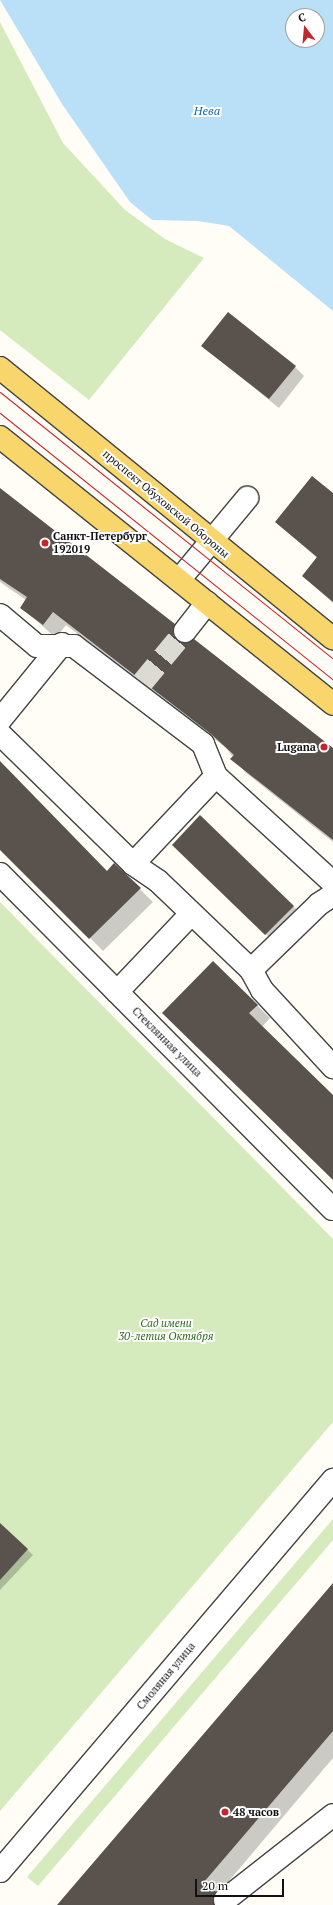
<!DOCTYPE html>
<meta charset="utf-8">
<style>
body{margin:0}
#map{position:relative;width:333px;height:1905px;overflow:hidden;background:#fffdf5;font-family:"PT Serif",serif}
div>[style]{position:absolute}
.green>*{inset:0;background:#d5ebbd}
.water>*{inset:0;background:#b9e0f7}
.shadow>*{inset:0;background:#0003}
.building>*{inset:0;background:#5a524d}
.minor-tunnel>*{height:22px;margin-top:-11px;transform-origin:0;background:repeating-linear-gradient(90deg,#dbdad3 0 22px,transparent 0 33px)}
.roads{filter:drop-shadow(1px 0 #444) drop-shadow(-1px 0 #444) drop-shadow(0 1px #444) drop-shadow(0 -1px #444)}
.minor>*{height:22px;margin:-11px;padding:0 11px;transform-origin:11px;border-radius:11px;background:#fff}
.major>*{height:22px;margin:-11px;padding:0 11px;transform-origin:11px;border-radius:11px;background:#f9d66b}
.tram>*{height:1px;margin:-0.5px;padding:0 0.5px;transform-origin:0.5px;border-radius:0.5px;background:#c4262e}
.dots>*{width:11px;height:11px;translate:-50% -50%;box-sizing:border-box;border:2px solid #fff;border-radius:50%}
span{translate:-50% -50%;white-space:nowrap;text-align:center;line-height:1.15;-webkit-text-stroke:4px #fff;paint-order:stroke}
.street-label{font-size:11px;color:#111}
.poi-label{font-size:11px;color:#111;font-weight:700}
.left{translate:0 -50%;text-align:left}
.right{translate:-100% -50%;text-align:right}
.park-label{font-size:11px;color:#2f6b1f;font-style:italic}
.water-label{font-size:12px;color:#1768a6;font-style:italic}
.north{position:absolute;left:285px;top:8px;width:40px;height:40px;box-sizing:border-box;background:#fff;border:1px solid #a0a0a0;border-radius:50%;rotate:344deg;font-size:11px;font-weight:700;line-height:16px;text-align:center;color:#111}
.north::after{content:'';display:block;margin:auto;width:14px;height:18px;background:#c4262e;clip-path:polygon(50% 0,100% 100%,50% 72%,0 100%)}
.scale{position:absolute;left:195px;top:1879px;width:89px;height:18px;box-sizing:border-box;border:2px solid #111;border-top:0;padding-left:5px;font-size:12px;line-height:14px;white-space:nowrap;color:#111;-webkit-text-stroke:3px #fff;paint-order:stroke}
</style>
<div id="map">
<div class="green">
<div style="clip-path:polygon(0 22px,63px 143px,125px 210px,165px 239px,204px 258px,89px 400px,0 330px)"></div>
<div style="clip-path:polygon(0 902px,333px 1239px,333px 1422px,0 1811px)"></div>
<div style="clip-path:polygon(333px 1519px,333px 1540px,38px 1886px,27px 1877px)"></div>
</div>
<div class="water">
<div style="clip-path:polygon(evenodd,0 0,333px 0,333px 311px,229px 226px,198px 221px,152px 220px,130px 202px,62px 104px,0 0,293px 16px,317px 16px,317px 40px,293px 40px,293px 16px)"></div>
</div>
<div class="shadow">
<div style="clip-path:polygon(202px 346px,295px 367px,304px 376px,279px 408px)"></div>
<div style="clip-path:polygon(0 490px,174px 625px,188px 638px,187px 643px,333px 750px,333px 842px,245px 772px,225px 747px,66px 625px,56px 638px,21px 607px,26px 600px,0 582px)"></div>
<div style="clip-path:polygon(333px 494px,333px 603px,303px 576px,317px 558px,276px 522px)"></div>
<div style="clip-path:polygon(0 763px,107px 872px,114px 864px,153px 902px,103px 951px,0 847px)"></div>
<div style="clip-path:polygon(200px 817px,298px 911px,271px 939px,173px 845px)"></div>
<div style="clip-path:polygon(257px 1005px,270px 1018px,262px 1027px,333px 1096px,333px 1179px,176px 1026px)"></div>
<div style="clip-path:polygon(0 1524px,33px 1555px,0 1590px)"></div>
<div style="clip-path:polygon(333px 1585px,333px 1758px,217px 1895px,228px 1905px,58px 1905px)"></div>
</div>
<div class="building">
<div style="clip-path:polygon(228px 312px,296px 366px,269px 399px,201px 346px)"></div>
<div style="clip-path:polygon(312px 476px,333px 493px,333px 602px,302px 576px,317px 557px,275px 522px)"></div>
<div style="clip-path:polygon(0 488px,175px 624px,173px 635px,178px 641px,184px 643px,194px 639px,333px 748px,333px 840px,230px 759px,234px 755px,211px 734px,53px 612px,43px 625px,20px 608px,27px 597px,0 579px)"></div>
<div style="clip-path:polygon(0 761px,107px 871px,114px 863px,141px 888px,89px 939px,0 850px)"></div>
<div style="clip-path:polygon(200px 815px,294px 906px,265px 935px,172px 845px)"></div>
<div style="clip-path:polygon(213px 961px,258px 1005px,249px 1013px,333px 1095px,333px 1180px,162px 1013px)"></div>
<div style="clip-path:polygon(0 1523px,28px 1549px,0 1580px)"></div>
<div style="clip-path:polygon(333px 1583px,333px 1731px,204px 1882px,216px 1892px,214px 1905px,57px 1905px)"></div>
</div>
<div class="minor-tunnel">
<div style="left:142px;top:683px;width:67px;rotate:-50.4deg"></div>
</div>
<div class="roads">
<div class="minor">
<div style="left:179px;top:580px;width:107px;rotate:-50.3deg"></div>
<div style="left:0;top:615px;width:48px;rotate:40deg"></div>
<div style="left:37px;top:646px;width:37px"></div>
<div style="left:74px;top:646px;width:162px;rotate:37.2deg"></div>
<div style="left:203px;top:744px;width:35px;rotate:68deg"></div>
<div style="left:216px;top:776px;width:159px;rotate:42.4deg"></div>
<div style="left:185px;top:631px;width:36px;rotate:-52deg"></div>
<div style="left:0;top:720px;width:98px;rotate:-50.8deg"></div>
<div style="left:0;top:734px;width:186px;rotate:44.3deg"></div>
<div style="left:133px;top:864px;width:30px;rotate:34deg"></div>
<div style="left:158px;top:881px;width:129px;rotate:43.7deg"></div>
<div style="left:251px;top:970px;width:23px;rotate:61deg"></div>
<div style="left:262px;top:990px;width:105px;rotate:47.3deg"></div>
<div style="left:133px;top:864px;width:121px;rotate:-46.7deg"></div>
<div style="left:0;top:874px;width:472px;rotate:45.2deg"></div>
<div style="left:251px;top:970px;width:95px;rotate:-44.1deg"></div>
<div style="left:319px;top:904px;width:17px;rotate:-33deg"></div>
<div style="left:117px;top:992px;width:108px;rotate:-46.5deg"></div>
<div style="left:0;top:1871px;width:514px;rotate:-49.58deg"></div>
<div style="left:225px;top:1900px;width:137px;rotate:-38.2deg"></div>
</div>
<div class="major">
<div style="left:0;top:368px;width:429px;rotate:39.1deg"></div>
<div style="left:0;top:437px;width:427px;rotate:38.7deg"></div>
</div>
</div>
<div class="tram">
<div style="left:0;top:392px;width:427px;rotate:38.7deg"></div>
<div style="left:0;top:413px;width:427px;rotate:38.7deg"></div>
</div>
<div class="dots">
<div style="left:45px;top:543px;background:#c4262e"></div>
<div style="left:324px;top:747px;background:#c4262e"></div>
<div style="left:225px;top:1812px;background:#c4262e"></div>
</div>
<div class="street-label">
<span style="left:166px;top:504px;rotate:40deg">проспект Обуховской Обороны</span>
<span style="left:167px;top:1042px;rotate:45deg">Стеклянная улица</span>
<span style="left:166px;top:1676px;rotate:-50deg">Смоляная улица</span>
</div>
<div class="poi-label">
<span class="left" style="left:53px;top:543px">Санкт-Петербург<br>192019</span>
<span class="right" style="left:316px;top:747px">Lugana</span>
<span class="left" style="left:233px;top:1812px">48 часов</span>
</div>
<div class="park-label">
<span style="left:166px;top:1330px">Сад имени<br>30-летия Октября</span>
</div>
<div class="water-label">
<span style="left:207px;top:111px">Нева</span>
</div>
<div class="north">С</div>
<div class="scale">20 m</div>
</div>
